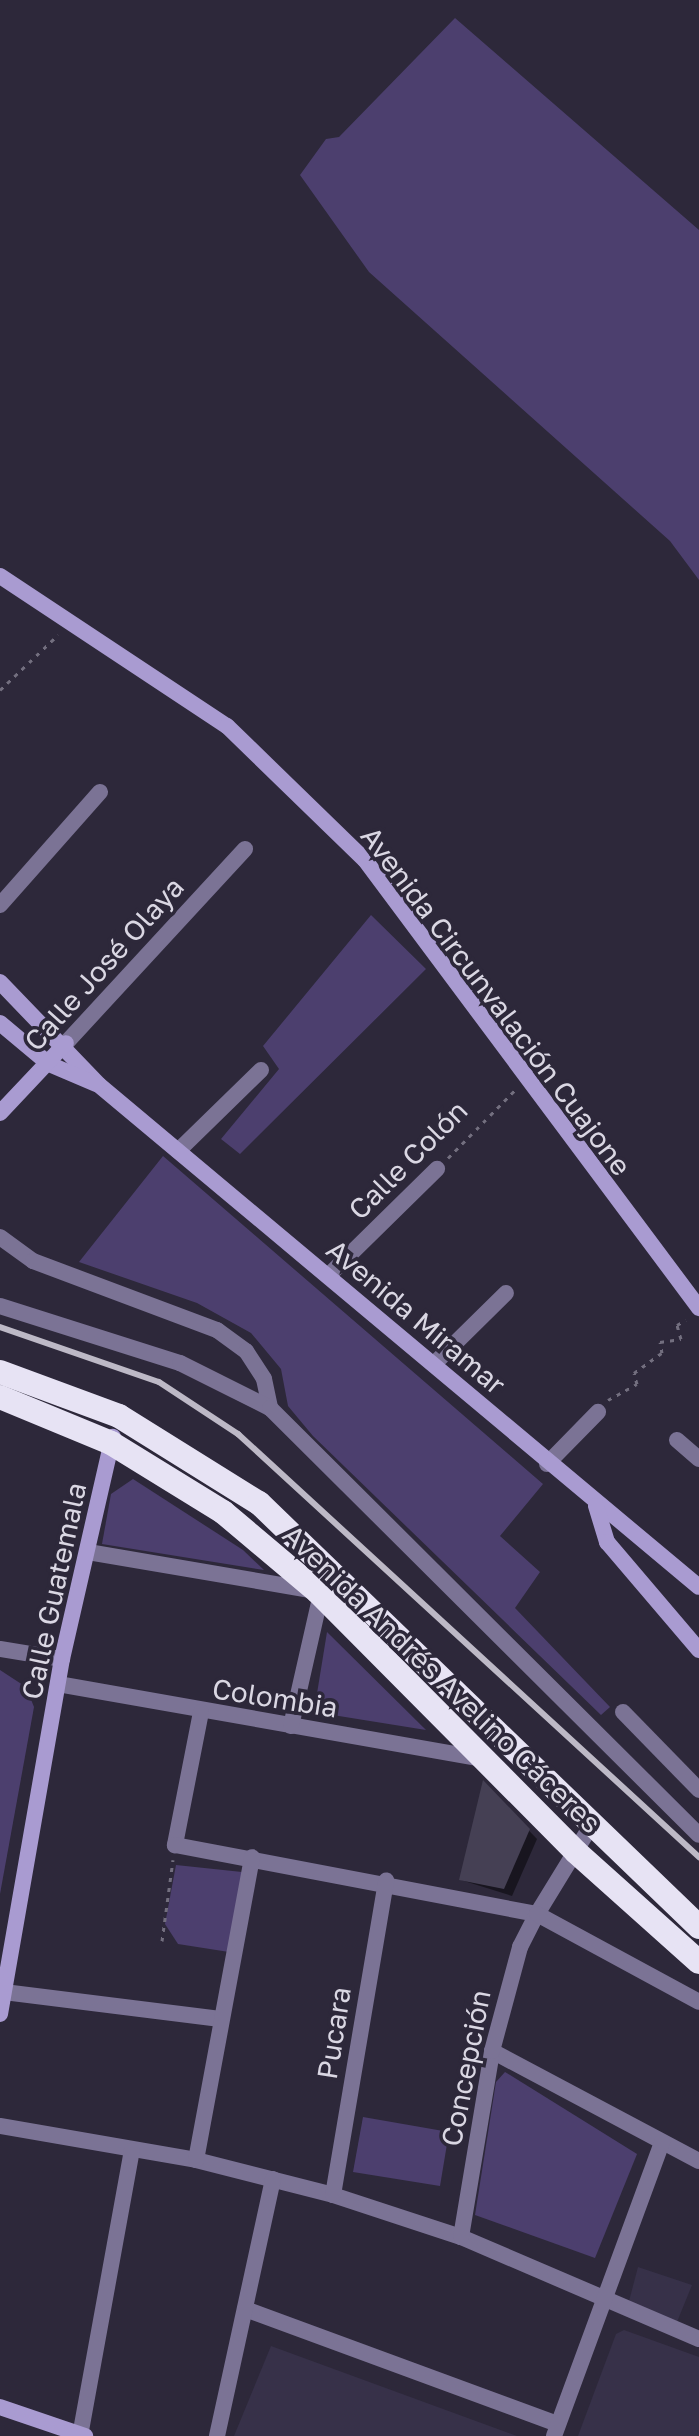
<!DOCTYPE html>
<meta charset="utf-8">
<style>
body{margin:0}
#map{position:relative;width:699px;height:2436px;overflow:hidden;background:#2d283a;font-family:"Golos Text",sans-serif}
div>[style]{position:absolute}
.built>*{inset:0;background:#373149}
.green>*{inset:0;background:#4c3f6e}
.shadow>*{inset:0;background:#0007}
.building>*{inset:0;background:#454054}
.path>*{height:3px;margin-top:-1.5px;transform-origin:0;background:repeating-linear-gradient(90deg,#736f7f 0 4px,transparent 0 10px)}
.street>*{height:16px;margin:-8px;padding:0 8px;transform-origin:8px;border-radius:8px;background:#7b7395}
.secondary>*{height:16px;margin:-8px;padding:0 8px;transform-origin:8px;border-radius:8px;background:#a99bd1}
.highway>*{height:24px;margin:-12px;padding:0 12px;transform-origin:12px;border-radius:12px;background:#e7e3f4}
.rail>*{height:6px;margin:-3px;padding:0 3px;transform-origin:3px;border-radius:3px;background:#bdb9c6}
span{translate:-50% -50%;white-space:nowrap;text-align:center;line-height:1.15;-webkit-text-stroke:7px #2d283a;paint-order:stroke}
.street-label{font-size:28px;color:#dad7e3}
</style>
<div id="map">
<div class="built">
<div style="clip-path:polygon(638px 2267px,692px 2285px,677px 2322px,628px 2305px)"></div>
<div style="clip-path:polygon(624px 2330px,699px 2357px,699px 2436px,578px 2436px,616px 2334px)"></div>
<div style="clip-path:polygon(271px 2346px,517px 2436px,234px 2436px)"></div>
</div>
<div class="green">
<div style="clip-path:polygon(455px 18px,699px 230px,699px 580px,670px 541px,369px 272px,300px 175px,326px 139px,339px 137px)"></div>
<div style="clip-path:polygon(371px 915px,426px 969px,240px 1154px,221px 1139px,279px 1069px,263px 1046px)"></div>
<div style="clip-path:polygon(163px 1156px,543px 1484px,500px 1536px,540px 1572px,515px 1608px,610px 1707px,601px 1715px,313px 1436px,288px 1406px,281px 1369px,251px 1333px,197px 1303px,79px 1262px)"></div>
<div style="clip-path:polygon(133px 1479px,243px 1550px,264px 1570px,102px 1544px,111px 1494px)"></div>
<div style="clip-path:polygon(327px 1632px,426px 1730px,314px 1712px)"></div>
<div style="clip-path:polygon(0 1670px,26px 1687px,34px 1707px,0 1894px)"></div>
<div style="clip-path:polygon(176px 1865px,242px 1872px,229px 1952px,178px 1944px,165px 1924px)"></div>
<div style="clip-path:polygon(505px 2072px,637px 2154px,595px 2258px,475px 2215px,496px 2082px)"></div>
<div style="clip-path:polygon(363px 2117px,449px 2132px,440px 2186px,353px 2172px)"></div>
</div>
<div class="shadow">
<div style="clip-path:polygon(484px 1784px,537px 1839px,512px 1896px,461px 1880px)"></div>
</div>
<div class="building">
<div style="clip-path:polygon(483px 1780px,530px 1829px,504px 1889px,459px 1880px)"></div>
</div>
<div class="path">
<div style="left:0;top:690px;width:80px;rotate:-43.5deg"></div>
<div style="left:448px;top:1158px;width:97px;rotate:-45.4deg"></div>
<div style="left:608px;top:1400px;width:33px;rotate:-29deg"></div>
<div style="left:637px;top:1384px;width:11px;rotate:-105deg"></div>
<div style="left:634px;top:1373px;width:34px;rotate:-36deg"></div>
<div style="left:662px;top:1353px;width:11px;rotate:-100deg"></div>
<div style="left:660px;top:1342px;width:21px;rotate:-8deg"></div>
<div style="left:681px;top:1339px;width:15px;rotate:-106deg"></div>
<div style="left:677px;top:1325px;width:10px;rotate:-29deg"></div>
<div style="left:162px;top:1941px;width:82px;rotate:-82.3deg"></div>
</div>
<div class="street">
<div style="left:0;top:905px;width:151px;rotate:-48.5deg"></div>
<div style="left:66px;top:1043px;width:264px;rotate:-47.3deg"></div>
<div style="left:178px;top:1151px;width:116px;rotate:-44.3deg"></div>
<div style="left:0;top:1237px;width:41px;rotate:36deg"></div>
<div style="left:33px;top:1261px;width:197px;rotate:20.6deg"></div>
<div style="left:217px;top:1330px;width:36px;rotate:36deg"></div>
<div style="left:246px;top:1351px;width:33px;rotate:57deg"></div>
<div style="left:264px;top:1379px;width:30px;rotate:78deg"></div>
<div style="left:328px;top:1276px;width:153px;rotate:-44.5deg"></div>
<div style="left:0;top:1306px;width:189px;rotate:17.6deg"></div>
<div style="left:180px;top:1363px;width:101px;rotate:26.6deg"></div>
<div style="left:270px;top:1408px;width:605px;rotate:44.87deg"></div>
<div style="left:434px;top:1364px;width:101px;rotate:-44.6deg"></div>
<div style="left:677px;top:1440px;width:29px;rotate:41deg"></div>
<div style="left:547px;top:1464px;width:73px;rotate:-45.6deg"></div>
<div style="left:88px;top:1552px;width:230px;rotate:9.7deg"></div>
<div style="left:0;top:1649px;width:63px;rotate:9.2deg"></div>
<div style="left:58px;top:1684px;width:431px;rotate:10deg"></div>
<div style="left:201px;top:1712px;width:136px;rotate:101.1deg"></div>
<div style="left:175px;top:1845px;width:369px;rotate:10.8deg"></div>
<div style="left:537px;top:1914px;width:103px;rotate:-58.5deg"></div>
<div style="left:623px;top:1712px;width:109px;rotate:45.7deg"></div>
<div style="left:291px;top:1726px;width:135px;rotate:-77.2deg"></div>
<div style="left:4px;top:1992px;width:218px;rotate:7.1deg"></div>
<div style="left:492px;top:2051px;width:234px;rotate:28deg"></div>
<div style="left:0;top:2126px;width:199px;rotate:9.8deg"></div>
<div style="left:196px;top:2160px;width:141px;rotate:14.3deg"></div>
<div style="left:333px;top:2195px;width:135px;rotate:18.2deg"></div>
<div style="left:461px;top:2237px;width:259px;rotate:23.2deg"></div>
<div style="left:196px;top:2160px;width:308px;rotate:-79.5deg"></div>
<div style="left:333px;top:2195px;width:319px;rotate:-80.4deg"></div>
<div style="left:461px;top:2237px;width:189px;rotate:-80.5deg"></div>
<div style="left:492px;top:2051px;width:108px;rotate:-74.9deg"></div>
<div style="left:520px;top:1947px;width:37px;rotate:-63deg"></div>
<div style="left:537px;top:1914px;width:184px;rotate:28.5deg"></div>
<div style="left:245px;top:2309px;width:333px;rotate:20.2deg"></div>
<div style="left:80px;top:2436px;width:290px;rotate:-79.7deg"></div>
<div style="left:217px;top:2436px;width:263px;rotate:-77.7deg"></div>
<div style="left:554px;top:2436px;width:313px;rotate:-69.8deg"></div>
</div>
<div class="secondary">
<div style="left:0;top:576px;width:272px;rotate:33.5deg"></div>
<div style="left:227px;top:726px;width:192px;rotate:44.2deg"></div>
<div style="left:365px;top:860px;width:559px;rotate:53.29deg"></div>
<div style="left:0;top:982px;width:143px;rotate:46.1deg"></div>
<div style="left:99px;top:1085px;width:782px;rotate:39.92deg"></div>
<div style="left:0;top:1023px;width:64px;rotate:39.9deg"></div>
<div style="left:49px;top:1064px;width:51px;rotate:23.1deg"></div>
<div style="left:0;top:1113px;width:96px;rotate:-46.7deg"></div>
<div style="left:596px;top:1506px;width:38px;rotate:73deg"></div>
<div style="left:607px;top:1542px;width:142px;rotate:49.6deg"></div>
<div style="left:0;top:2014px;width:360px;rotate:-80.1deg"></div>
<div style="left:62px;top:1659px;width:228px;rotate:-77.1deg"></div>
<div style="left:0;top:2407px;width:90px;rotate:18.8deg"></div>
</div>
<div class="highway">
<div style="left:0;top:1372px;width:127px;rotate:20.3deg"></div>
<div style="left:119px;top:1416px;width:165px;rotate:31.9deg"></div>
<div style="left:259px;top:1503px;width:611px;rotate:43.94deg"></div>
<div style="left:0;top:1397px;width:120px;rotate:22.5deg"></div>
<div style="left:111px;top:1443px;width:132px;rotate:31.6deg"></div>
<div style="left:223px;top:1512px;width:124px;rotate:40.1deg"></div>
<div style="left:318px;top:1592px;width:366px;rotate:45.2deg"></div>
<div style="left:576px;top:1852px;width:165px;rotate:41.8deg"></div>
</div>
<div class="rail">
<div style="left:0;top:1327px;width:168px;rotate:19.1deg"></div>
<div style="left:159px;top:1382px;width:95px;rotate:33.4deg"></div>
<div style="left:238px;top:1434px;width:626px;rotate:42.54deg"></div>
</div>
<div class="street-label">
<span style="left:104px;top:964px;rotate:-48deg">Calle José Olaya</span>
<span style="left:496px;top:1001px;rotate:53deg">Avenida Circunvalación Cuajone</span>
<span style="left:408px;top:1160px;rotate:-45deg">Calle Colón</span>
<span style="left:416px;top:1317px;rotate:40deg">Avenida Miramar</span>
<span style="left:54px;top:1591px;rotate:-78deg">Calle Guatemala</span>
<span style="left:442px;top:1679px;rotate:44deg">Avenida Andrés Avelino Cáceres</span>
<span style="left:275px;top:1698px;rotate:9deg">Colombia</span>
<span style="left:334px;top:2033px;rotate:-81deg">Pucara</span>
<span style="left:466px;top:2068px;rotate:-79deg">Concepción</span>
</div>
</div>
